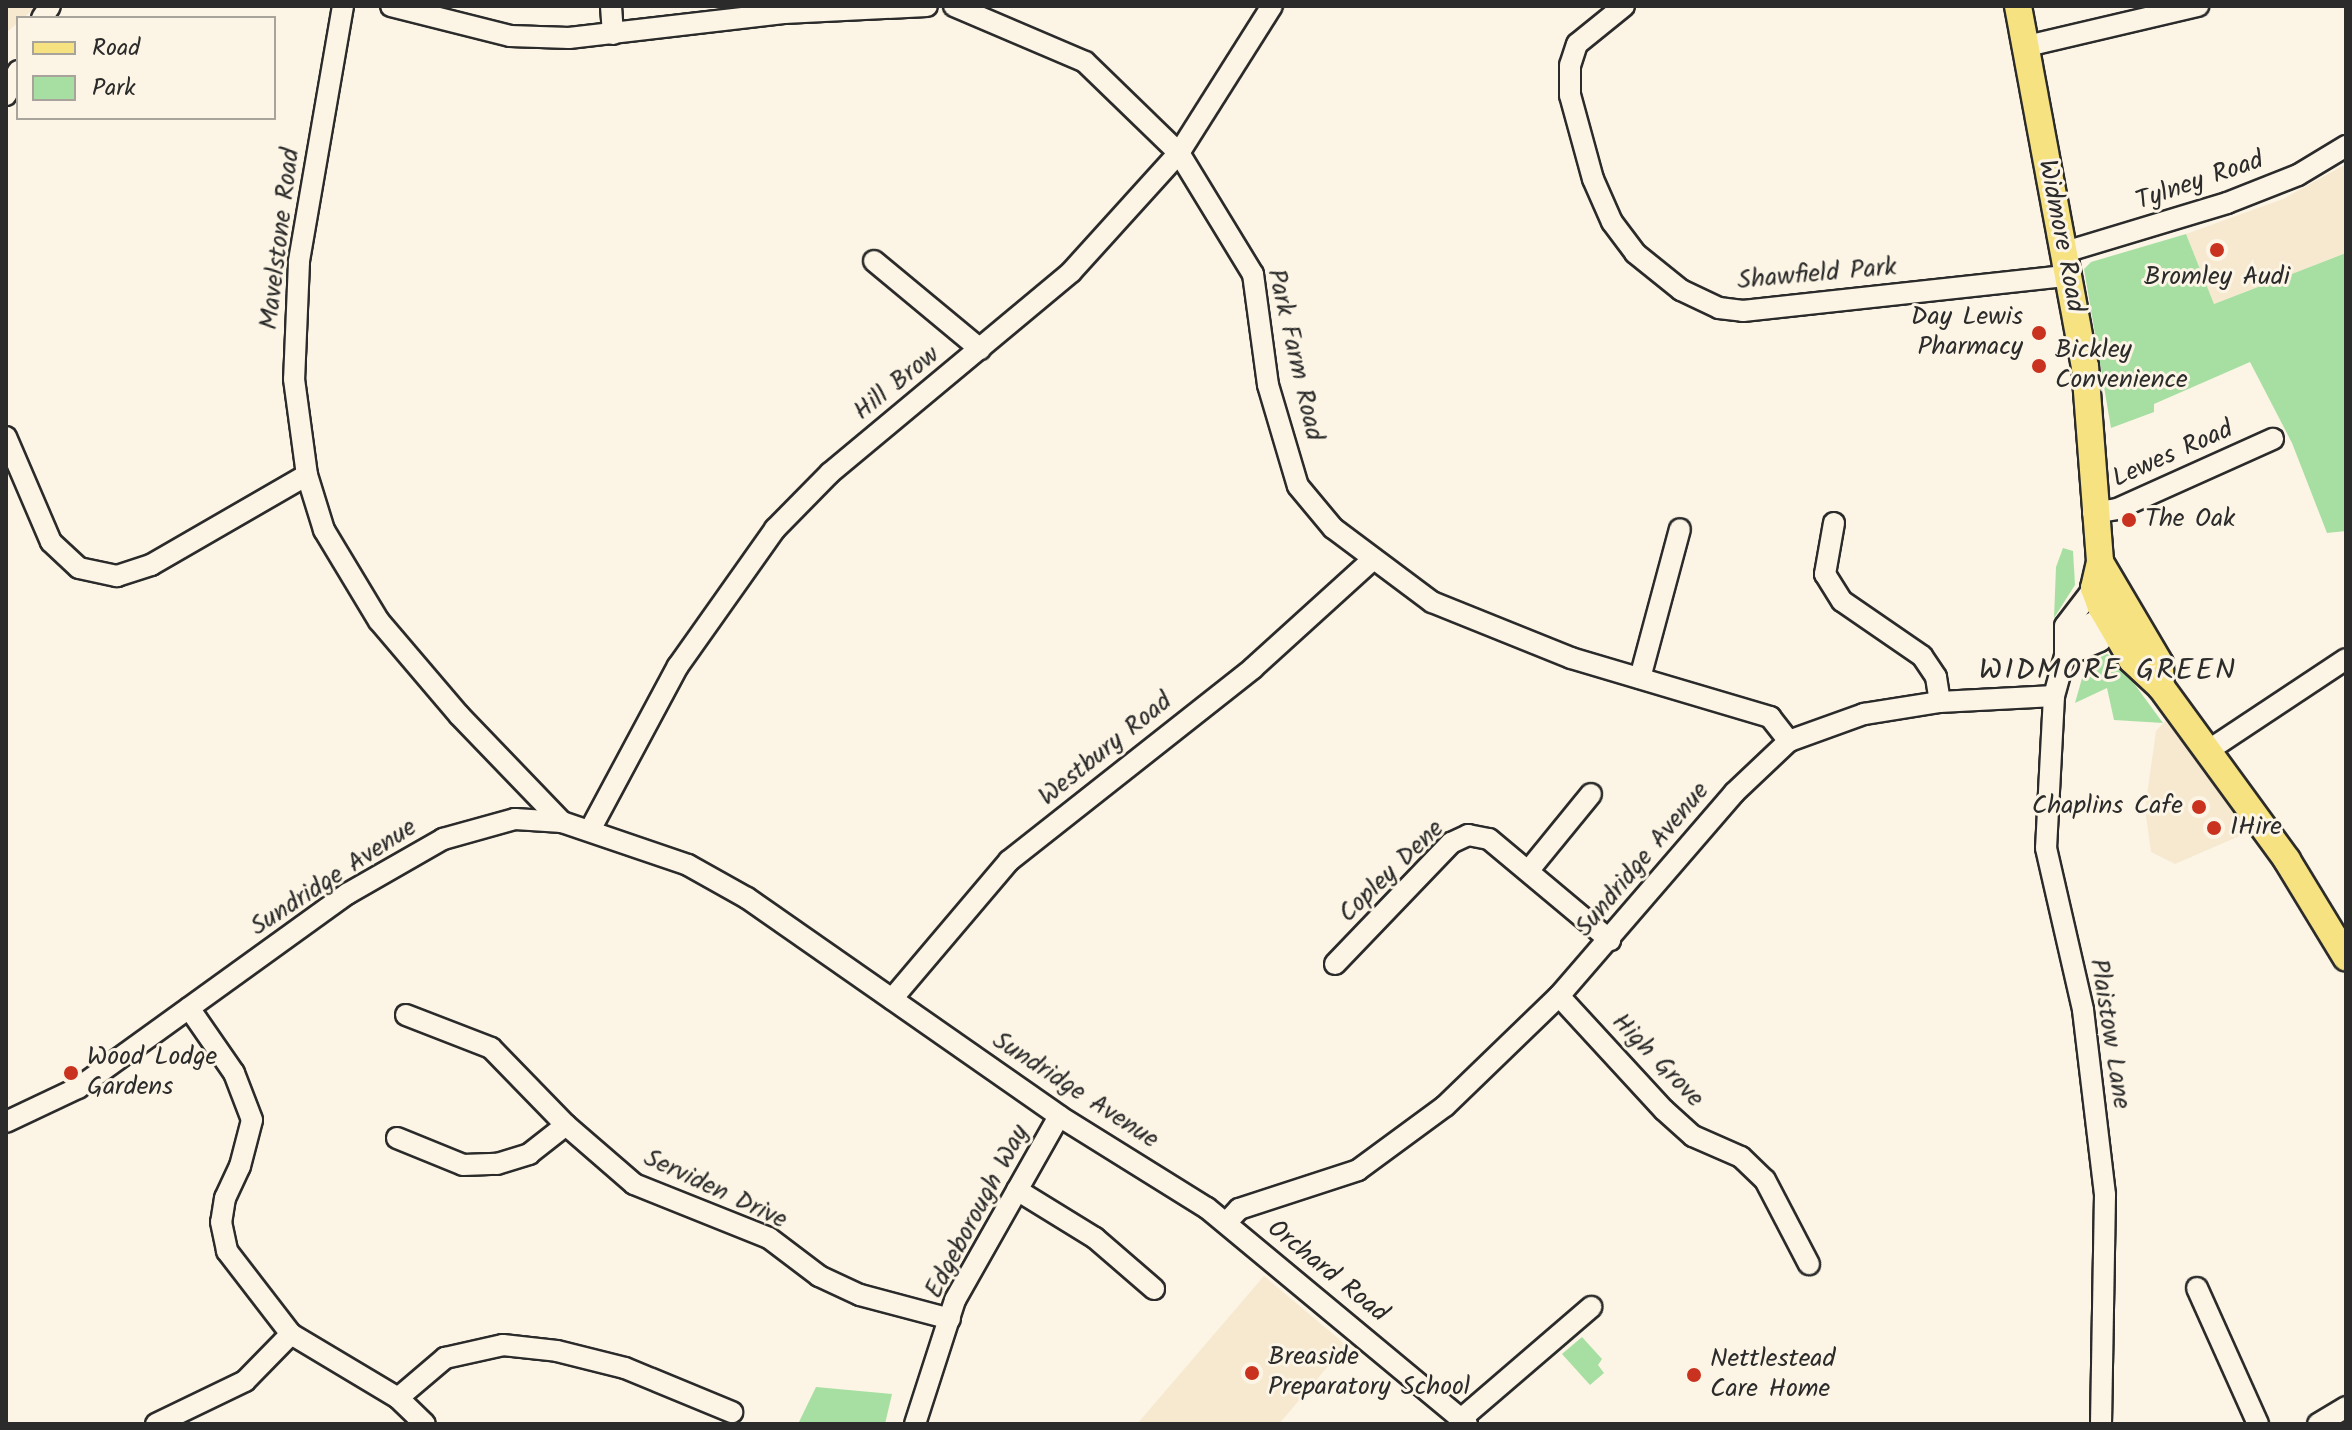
<!DOCTYPE html>
<style>
body{margin:0}
#map{position:relative;width:2352px;height:1430px;overflow:hidden;background:#fcf5e5;font-family:Kalam,sans-serif}
div>[style]{position:absolute}
.built>*{inset:0;background:#f7e9d0}
.green>*{inset:0;background:#a7dfa2}
.roads{filter:drop-shadow(2px 0 #2b2b2b) drop-shadow(-2px 0 #2b2b2b) drop-shadow(0 2px #2b2b2b) drop-shadow(0 -2px #2b2b2b)}
.minor>*{height:20px;margin:-10px;padding:0 10px;transform-origin:10px;border-radius:10px;background:#fcf5e5}
.major>*{height:26px;margin:-13px;padding:0 13px;transform-origin:13px;border-radius:13px;background:#f6e281}
.dots>*{width:22px;height:22px;translate:-50% -50%;box-sizing:border-box;border:4px solid #fcf5e5;border-radius:50%}
span{translate:-50% -50%;white-space:nowrap;text-align:center;line-height:1.15;-webkit-text-stroke:6px #fcf5e5;paint-order:stroke}
.street-label{font-size:26px;color:#2b2b2b}
.poi-label{font-size:26px;color:#2b2b2b}
.right{translate:-100% -50%;text-align:right}
.left{translate:0 -50%;text-align:left}
.quarter-label{font-size:30px;color:#2b2b2b;letter-spacing:2px}
.frame{position:absolute;inset:0;border:8px solid #2b2b2b;pointer-events:none}
.legend{position:absolute;left:16px;top:16px;width:260px;height:104px;box-sizing:border-box;background:#fcf5e5;border:2px solid #a8a49b;margin:0;padding:10px 14px;list-style:none;font-size:24px;color:#2b2b2b}
.legend li{display:flex;align-items:center;gap:16px;height:40px}
.legend b{width:40px;border:2px solid #a8a49b}
</style>
<div id="map">
<div class="built">
<div style="clip-path:polygon(6px 6px,37px 6px,6px 33px)"></div>
<div style="clip-path:polygon(2346px 164px,2346px 253px,2214px 304px,2186px 234px,2283px 199px)"></div>
<div style="clip-path:polygon(2167px 719px,2251px 831px,2175px 864px,2151px 852px,2145px 809px,2156px 731px)"></div>
<div style="clip-path:polygon(1264px 1276px,1346px 1345px,1279px 1424px,1137px 1424px)"></div>
</div>
<div class="green">
<div style="clip-path:polygon(2186px 234px,2214px 304px,2346px 253px,2346px 531px,2327px 533px,2292px 443px,2250px 362px,2154px 404px,2154px 412px,2111px 428px,2084px 269px,2091px 262px)"></div>
<div style="clip-path:polygon(2063px 548px,2073px 551px,2075px 585px,2054px 618px,2056px 567px)"></div>
<div style="clip-path:polygon(2107px 654px,2116px 659px,2163px 723px,2114px 720px,2107px 688px,2075px 703px,2086px 664px)"></div>
<div style="clip-path:polygon(1582px 1337px,1602px 1359px,1598px 1365px,1604px 1373px,1590px 1385px,1562px 1354px)"></div>
<div style="clip-path:polygon(816px 1387px,892px 1394px,885px 1424px,798px 1424px)"></div>
</div>
<div class="roads">
<div class="minor">
<div style="left:343px;top:6px;width:260px;rotate:99.8deg"></div>
<div style="left:299px;top:262px;width:117px;rotate:92.4deg"></div>
<div style="left:294px;top:379px;width:97px;rotate:82.3deg"></div>
<div style="left:307px;top:475px;width:58px;rotate:72.8deg"></div>
<div style="left:324px;top:530px;width:106px;rotate:58.9deg"></div>
<div style="left:379px;top:621px;width:123px;rotate:49.6deg"></div>
<div style="left:459px;top:715px;width:149px;rotate:46.1deg"></div>
<div style="left:391px;top:6px;width:123px;rotate:14.1deg"></div>
<div style="left:510px;top:36px;width:59px;rotate:1.9deg"></div>
<div style="left:569px;top:38px;width:216px;rotate:-6.6deg"></div>
<div style="left:784px;top:13px;width:143px;rotate:-2.8deg"></div>
<div style="left:611px;top:6px;width:28px;rotate:86deg"></div>
<div style="left:954px;top:6px;width:142px;rotate:23.1deg"></div>
<div style="left:1085px;top:62px;width:131px;rotate:44.1deg"></div>
<div style="left:1179px;top:153px;width:142px;rotate:58.6deg"></div>
<div style="left:1253px;top:274px;width:112px;rotate:82.3deg"></div>
<div style="left:1268px;top:385px;width:105px;rotate:73.5deg"></div>
<div style="left:1298px;top:486px;width:55px;rotate:50.2deg"></div>
<div style="left:1333px;top:528px;width:124px;rotate:36.8deg"></div>
<div style="left:1432px;top:602px;width:150px;rotate:21.9deg"></div>
<div style="left:1571px;top:658px;width:208px;rotate:16.5deg"></div>
<div style="left:1770px;top:717px;width:31px;rotate:52deg"></div>
<div style="left:1624px;top:6px;width:60px;rotate:141deg"></div>
<div style="left:1577px;top:44px;width:22px;rotate:108deg"></div>
<div style="left:1570px;top:65px;width:30px;rotate:90deg"></div>
<div style="left:1570px;top:95px;width:87px;rotate:74.7deg"></div>
<div style="left:1593px;top:179px;width:47px;rotate:66.2deg"></div>
<div style="left:1612px;top:222px;width:39px;rotate:53deg"></div>
<div style="left:1635px;top:253px;width:59px;rotate:38.8deg"></div>
<div style="left:1681px;top:290px;width:42px;rotate:25.3deg"></div>
<div style="left:1719px;top:308px;width:24px;rotate:7deg"></div>
<div style="left:1743px;top:311px;width:326px;rotate:-6.2deg"></div>
<div style="left:42px;top:18px;width:14px;rotate:-56deg"></div>
<div style="left:2023px;top:47px;width:180px;rotate:-13.2deg"></div>
<div style="left:6px;top:95px;width:27px;rotate:-63deg"></div>
<div style="left:2065px;top:252px;width:169px;rotate:-16.8deg"></div>
<div style="left:2227px;top:203px;width:76px;rotate:-21.5deg"></div>
<div style="left:2298px;top:175px;width:56px;rotate:-31.1deg"></div>
<div style="left:874px;top:261px;width:138px;rotate:39.7deg"></div>
<div style="left:6px;top:437px;width:114px;rotate:66.8deg"></div>
<div style="left:51px;top:542px;width:38px;rotate:43deg"></div>
<div style="left:79px;top:568px;width:39px;rotate:12deg"></div>
<div style="left:117px;top:576px;width:36px;rotate:-18deg"></div>
<div style="left:151px;top:565px;width:180px;rotate:-30deg"></div>
<div style="left:2093px;top:513px;width:24px;rotate:-9deg"></div>
<div style="left:2117px;top:509px;width:171px;rotate:-24.2deg"></div>
<div style="left:1834px;top:523px;width:52px;rotate:100deg"></div>
<div style="left:1825px;top:574px;width:32px;rotate:58deg"></div>
<div style="left:1842px;top:601px;width:97px;rotate:34.5deg"></div>
<div style="left:1922px;top:656px;width:25px;rotate:56deg"></div>
<div style="left:1936px;top:677px;width:25px;rotate:81deg"></div>
<div style="left:2094px;top:588px;width:48px;rotate:127.3deg"></div>
<div style="left:2065px;top:626px;width:30px;rotate:90deg"></div>
<div style="left:2065px;top:656px;width:41px;rotate:105.4deg"></div>
<div style="left:2054px;top:696px;width:152px;rotate:93deg"></div>
<div style="left:2046px;top:848px;width:166px;rotate:77.1deg"></div>
<div style="left:2083px;top:1010px;width:186px;rotate:83.2deg"></div>
<div style="left:2105px;top:1195px;width:229px;rotate:91deg"></div>
<div style="left:2066px;top:641px;width:32px;rotate:-35deg"></div>
<div style="left:2092px;top:623px;width:20px;rotate:6deg"></div>
<div style="left:2065px;top:656px;width:38px;rotate:-23deg"></div>
<div style="left:2100px;top:641px;width:28px;rotate:-45deg"></div>
<div style="left:1640px;top:678px;width:154px;rotate:-75deg"></div>
<div style="left:2209px;top:750px;width:164px;rotate:-33.6deg"></div>
<div style="left:590px;top:830px;width:186px;rotate:-61.8deg"></div>
<div style="left:678px;top:666px;width:168px;rotate:-54.7deg"></div>
<div style="left:775px;top:529px;width:78px;rotate:-45.5deg"></div>
<div style="left:830px;top:473px;width:314px;rotate:-39.8deg"></div>
<div style="left:1071px;top:272px;width:161px;rotate:-47.8deg"></div>
<div style="left:1179px;top:153px;width:174px;rotate:-57.7deg"></div>
<div style="left:1529px;top:870px;width:98px;rotate:-50.8deg"></div>
<div style="left:1335px;top:964px;width:168px;rotate:-46.2deg"></div>
<div style="left:1451px;top:843px;width:19px;rotate:-25deg"></div>
<div style="left:1468px;top:835px;width:21px;rotate:11deg"></div>
<div style="left:1489px;top:839px;width:158px;rotate:39.9deg"></div>
<div style="left:1559px;top:996px;width:155px;rotate:47.4deg"></div>
<div style="left:1664px;top:1110px;width:39px;rotate:42deg"></div>
<div style="left:1693px;top:1136px;width:52px;rotate:23.6deg"></div>
<div style="left:1741px;top:1157px;width:33px;rotate:44deg"></div>
<div style="left:1765px;top:1180px;width:95px;rotate:62.4deg"></div>
<div style="left:892px;top:999px;width:181px;rotate:-49.7deg"></div>
<div style="left:1009px;top:861px;width:311px;rotate:-38.3deg"></div>
<div style="left:1253px;top:668px;width:161px;rotate:-42.2deg"></div>
<div style="left:189px;top:1008px;width:79px;rotate:55.3deg"></div>
<div style="left:234px;top:1073px;width:50px;rotate:69deg"></div>
<div style="left:252px;top:1120px;width:48px;rotate:104.6deg"></div>
<div style="left:240px;top:1166px;width:35px;rotate:115deg"></div>
<div style="left:225px;top:1198px;width:24px;rotate:99deg"></div>
<div style="left:221px;top:1222px;width:30px;rotate:78deg"></div>
<div style="left:227px;top:1251px;width:105px;rotate:52.4deg"></div>
<div style="left:291px;top:1334px;width:125px;rotate:30.9deg"></div>
<div style="left:398px;top:1398px;width:37px;rotate:44deg"></div>
<div style="left:406px;top:1015px;width:91px;rotate:21.2deg"></div>
<div style="left:491px;top:1048px;width:107px;rotate:45.8deg"></div>
<div style="left:566px;top:1125px;width:90px;rotate:40.9deg"></div>
<div style="left:634px;top:1184px;width:145px;rotate:21.8deg"></div>
<div style="left:769px;top:1238px;width:63px;rotate:37.2deg"></div>
<div style="left:819px;top:1276px;width:45px;rotate:24.9deg"></div>
<div style="left:860px;top:1295px;width:93px;rotate:14.9deg"></div>
<div style="left:6px;top:1122px;width:80px;rotate:-25.3deg"></div>
<div style="left:78px;top:1088px;width:332px;rotate:-35.8deg"></div>
<div style="left:347px;top:894px;width:111px;rotate:-29.8deg"></div>
<div style="left:443px;top:839px;width:75px;rotate:-15.5deg"></div>
<div style="left:515px;top:819px;width:47px;rotate:3.7deg"></div>
<div style="left:562px;top:822px;width:133px;rotate:18.8deg"></div>
<div style="left:688px;top:865px;width:68px;rotate:29.2deg"></div>
<div style="left:747px;top:898px;width:381px;rotate:34.9deg"></div>
<div style="left:1059px;top:1116px;width:174px;rotate:31.9deg"></div>
<div style="left:1207px;top:1208px;width:338px;rotate:39.7deg"></div>
<div style="left:397px;top:1138px;width:71px;rotate:22.2deg"></div>
<div style="left:463px;top:1165px;width:34px;rotate:-2deg"></div>
<div style="left:497px;top:1164px;width:34px;rotate:-17deg"></div>
<div style="left:529px;top:1154px;width:47px;rotate:-38.1deg"></div>
<div style="left:1017px;top:1190px;width:92px;rotate:31.6deg"></div>
<div style="left:1095px;top:1238px;width:78px;rotate:40.8deg"></div>
<div style="left:1226px;top:1223px;width:19px;rotate:-47deg"></div>
<div style="left:1239px;top:1209px;width:125px;rotate:-18.1deg"></div>
<div style="left:1358px;top:1170px;width:108px;rotate:-36.3deg"></div>
<div style="left:1445px;top:1106px;width:158px;rotate:-44deg"></div>
<div style="left:1559px;top:996px;width:268px;rotate:-49.2deg"></div>
<div style="left:1734px;top:793px;width:76px;rotate:-43.4deg"></div>
<div style="left:1789px;top:741px;width:80px;rotate:-19.8deg"></div>
<div style="left:1864px;top:714px;width:77px;rotate:-9deg"></div>
<div style="left:1940px;top:702px;width:114px;rotate:-3deg"></div>
<div style="left:2197px;top:1288px;width:149px;rotate:65.8deg"></div>
<div style="left:398px;top:1398px;width:62px;rotate:-40.4deg"></div>
<div style="left:445px;top:1358px;width:59px;rotate:-12.6deg"></div>
<div style="left:503px;top:1345px;width:54px;rotate:6.3deg"></div>
<div style="left:557px;top:1351px;width:70px;rotate:14deg"></div>
<div style="left:625px;top:1368px;width:116px;rotate:22.4deg"></div>
<div style="left:1461px;top:1419px;width:172px;rotate:-40.7deg"></div>
<div style="left:156px;top:1424px;width:99px;rotate:-25.8deg"></div>
<div style="left:245px;top:1381px;width:66px;rotate:-45.6deg"></div>
<div style="left:915px;top:1424px;width:130px;rotate:-72.1deg"></div>
<div style="left:955px;top:1300px;width:211px;rotate:-60.5deg"></div>
<div style="left:2318px;top:1424px;width:33px;rotate:-31deg"></div>
</div>
<div class="major">
<div style="left:2018px;top:6px;width:366px;rotate:79.5deg"></div>
<div style="left:2085px;top:366px;width:197px;rotate:85.6deg"></div>
<div style="left:2100px;top:562px;width:27px;rotate:103deg"></div>
<div style="left:2094px;top:588px;width:20px;rotate:70deg"></div>
<div style="left:2101px;top:607px;width:61px;rotate:59.7deg"></div>
<div style="left:2132px;top:660px;width:40px;rotate:43deg"></div>
<div style="left:2161px;top:687px;width:214px;rotate:53.9deg"></div>
<div style="left:2287px;top:860px;width:114px;rotate:58.7deg"></div>
<div style="left:2100px;top:562px;width:118px;rotate:59.5deg"></div>
<div style="left:2160px;top:664px;width:23px;rotate:88deg"></div>
</div>
</div>
<div class="dots">
<div style="left:2217px;top:250px;background:#c8321e"></div>
<div style="left:2039px;top:333px;background:#c8321e"></div>
<div style="left:2039px;top:366px;background:#c8321e"></div>
<div style="left:2129px;top:520px;background:#c8321e"></div>
<div style="left:2199px;top:807px;background:#c8321e"></div>
<div style="left:2214px;top:828px;background:#c8321e"></div>
<div style="left:71px;top:1073px;background:#c8321e"></div>
<div style="left:1252px;top:1373px;background:#c8321e"></div>
<div style="left:1694px;top:1375px;background:#c8321e"></div>
</div>
<div class="street-label">
<span style="left:2200px;top:182px;rotate:-19deg">Tylney Road</span>
<span style="left:2060px;top:236px;rotate:79deg">Widmore Road</span>
<span style="left:281px;top:239px;rotate:-83deg">Mavelstone Road</span>
<span style="left:1817px;top:275px;rotate:-5deg">Shawfield Park</span>
<span style="left:1294px;top:355px;rotate:77deg">Park Farm Road</span>
<span style="left:897px;top:384px;rotate:-39deg">Hill Brow</span>
<span style="left:2173px;top:455px;rotate:-24deg">Lewes Road</span>
<span style="left:1106px;top:750px;rotate:-39deg">Westbury Road</span>
<span style="left:1643px;top:860px;rotate:-50deg">Sundridge Avenue</span>
<span style="left:1392px;top:872px;rotate:-44deg">Copley Dene</span>
<span style="left:334px;top:878px;rotate:-33deg">Sundridge Avenue</span>
<span style="left:2109px;top:1034px;rotate:81deg">Plaistow Lane</span>
<span style="left:1657px;top:1061px;rotate:46deg">High Grove</span>
<span style="left:1075px;top:1091px;rotate:33deg">Sundridge Avenue</span>
<span style="left:715px;top:1190px;rotate:25deg">Serviden Drive</span>
<span style="left:978px;top:1212px;rotate:-62deg">Edgeborough Way</span>
<span style="left:1327px;top:1272px;rotate:39deg">Orchard Road</span>
</div>
<div class="poi-label">
<span style="left:2217px;top:278px">Bromley Audi</span>
<span class="right" style="left:2023px;top:333px">Day Lewis<br>Pharmacy</span>
<span class="left" style="left:2055px;top:366px">Bickley<br>Convenience</span>
<span class="left" style="left:2145px;top:520px">The Oak</span>
<span class="right" style="left:2183px;top:807px">Chaplins Cafe</span>
<span class="left" style="left:2230px;top:828px">IHire</span>
<span class="left" style="left:87px;top:1073px">Wood Lodge<br>Gardens</span>
<span class="left" style="left:1268px;top:1373px">Breaside<br>Preparatory School</span>
<span class="left" style="left:1710px;top:1375px">Nettlestead<br>Care Home</span>
</div>
<div class="quarter-label">
<span style="left:2108px;top:671px">WIDMORE GREEN</span>
</div>
<div class="frame"></div>
<ul class="legend">
<li><b style="height:10px;background:#f6e281"></b>Road</li>
<li><b style="height:22px;background:#a7dfa2"></b>Park</li>
</ul>
</div>
